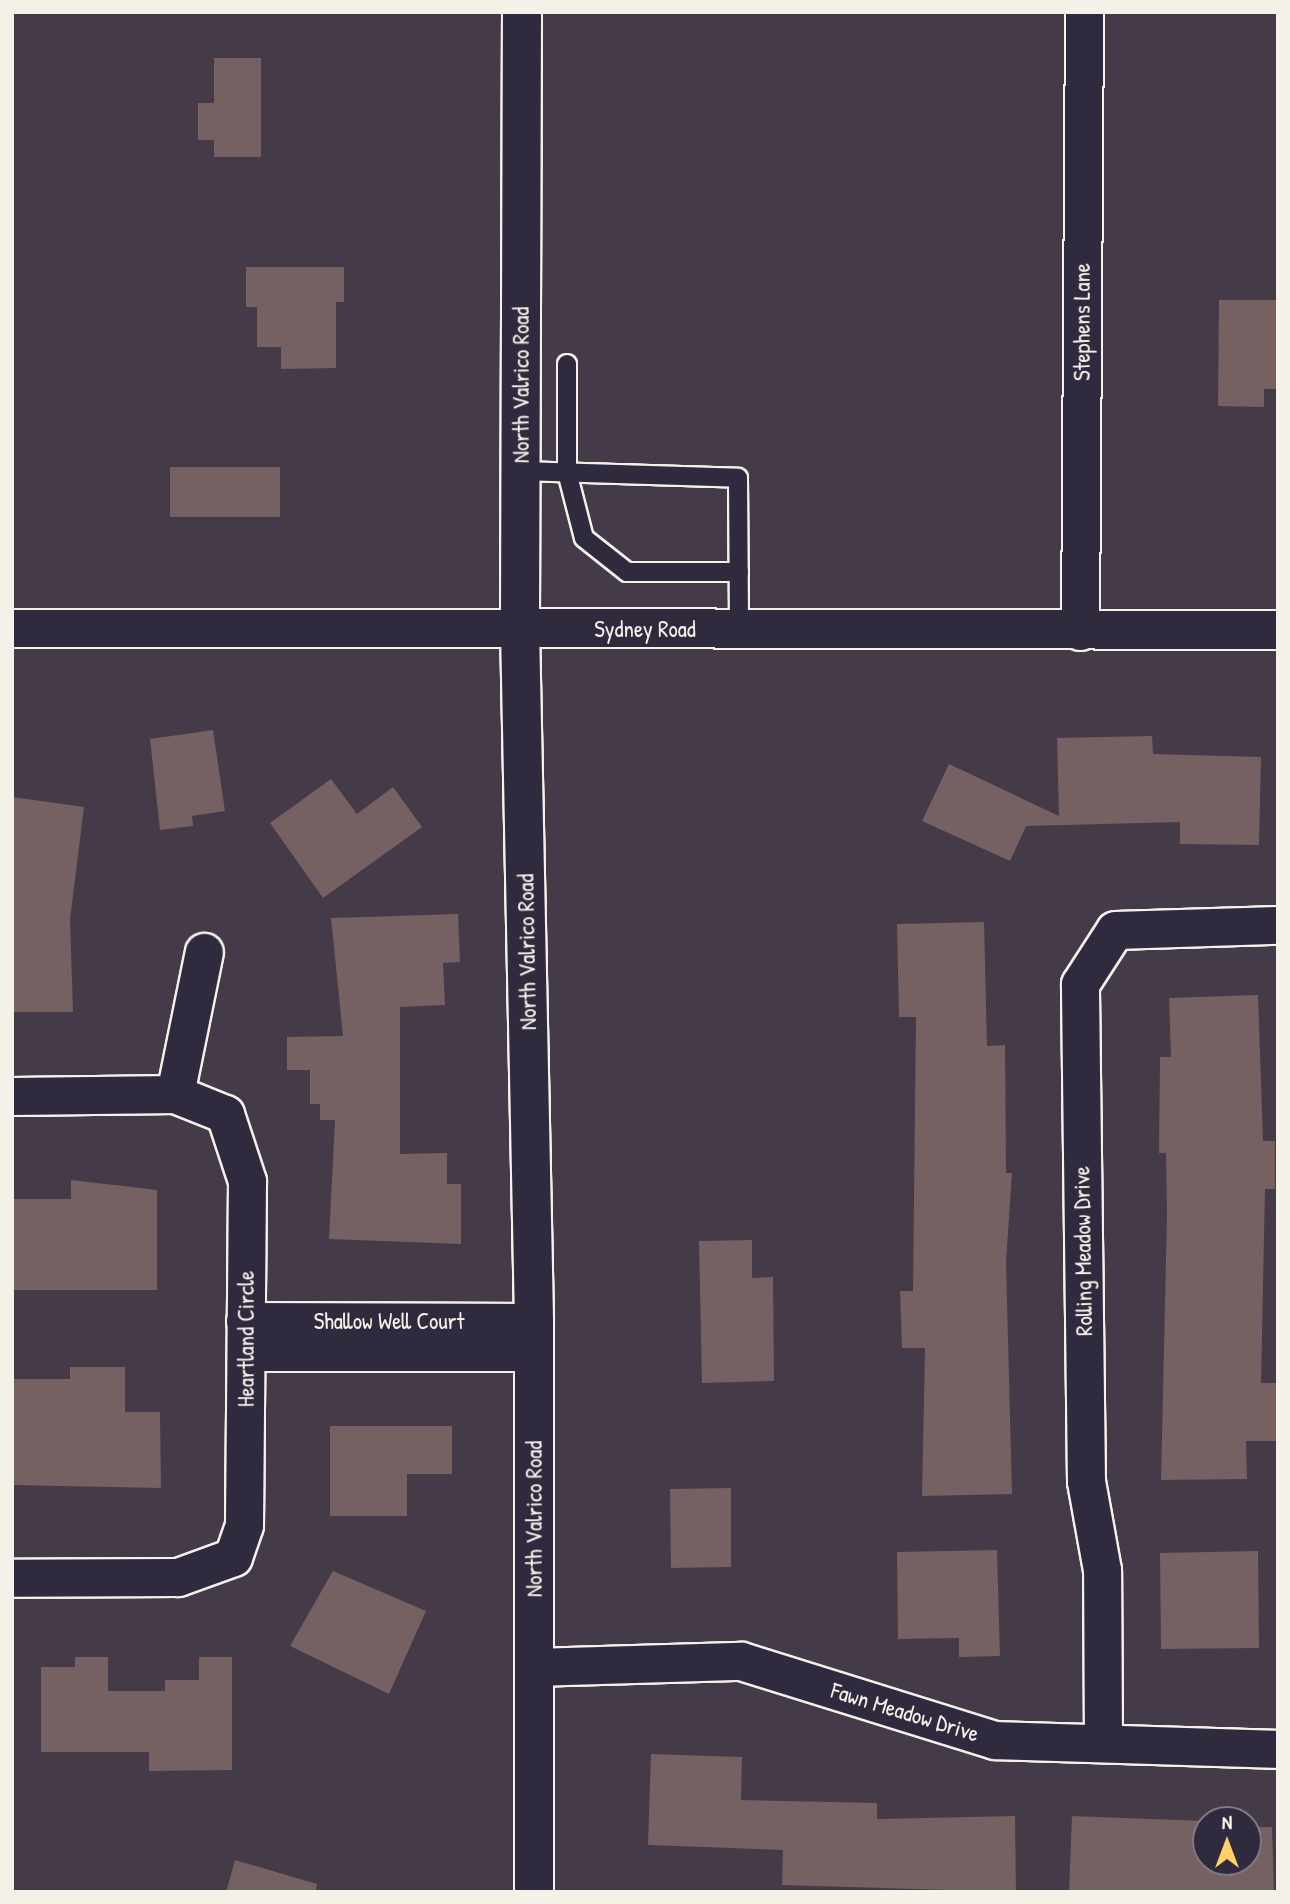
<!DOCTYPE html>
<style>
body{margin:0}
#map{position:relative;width:1290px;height:1904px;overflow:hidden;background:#443a48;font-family:"Patrick Hand",sans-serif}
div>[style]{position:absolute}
.building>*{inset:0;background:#756062}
.roads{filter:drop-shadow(2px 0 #f4f1e8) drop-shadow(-2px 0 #f4f1e8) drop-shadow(0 2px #f4f1e8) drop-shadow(0 -2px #f4f1e8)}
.lane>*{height:18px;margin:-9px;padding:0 9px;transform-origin:9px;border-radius:9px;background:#2f2a3d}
.street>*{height:37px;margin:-18.5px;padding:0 18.5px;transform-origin:18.5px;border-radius:18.5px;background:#2f2a3d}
.secondary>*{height:38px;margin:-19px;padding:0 19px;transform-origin:19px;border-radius:19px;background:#2f2a3d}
span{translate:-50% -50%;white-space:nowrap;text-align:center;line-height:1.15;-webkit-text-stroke:6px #2f2a3d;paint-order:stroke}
.street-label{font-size:23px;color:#f4f1e8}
.frame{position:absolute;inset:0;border:14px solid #f4f1e8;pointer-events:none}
.north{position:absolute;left:1192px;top:1806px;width:70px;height:70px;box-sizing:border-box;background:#2f2a3d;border:2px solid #7e7a81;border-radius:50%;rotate:0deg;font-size:19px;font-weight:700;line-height:28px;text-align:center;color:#f4f1e8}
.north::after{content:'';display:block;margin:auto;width:24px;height:32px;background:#ffd166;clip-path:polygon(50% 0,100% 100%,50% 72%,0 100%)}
</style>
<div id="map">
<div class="building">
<div style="clip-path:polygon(214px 58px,261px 58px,261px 157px,214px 157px,214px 140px,198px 140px,198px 103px,214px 103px)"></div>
<div style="clip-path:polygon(246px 267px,344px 267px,344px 302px,336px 302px,336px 368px,281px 369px,281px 347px,257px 347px,257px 307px,246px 307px)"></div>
<div style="clip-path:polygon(1219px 300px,1278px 300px,1278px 389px,1264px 389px,1264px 407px,1218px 406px)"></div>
<div style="clip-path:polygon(170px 467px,280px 467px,280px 517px,170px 517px)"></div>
<div style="clip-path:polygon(213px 730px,225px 811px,192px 816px,193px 826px,160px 830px,150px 739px)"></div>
<div style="clip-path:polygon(1152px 736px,1153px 754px,1261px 757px,1259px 845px,1180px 844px,1180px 822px,1026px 826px,1010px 861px,922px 821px,949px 764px,1059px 816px,1057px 738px)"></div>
<div style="clip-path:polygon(331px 779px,357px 814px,393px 787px,422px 827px,323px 898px,270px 823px)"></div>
<div style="clip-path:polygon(12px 797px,84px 807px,70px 920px,73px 1012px,12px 1012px)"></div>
<div style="clip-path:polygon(458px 914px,460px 962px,443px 963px,445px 1005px,400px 1007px,400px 1154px,447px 1153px,447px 1184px,461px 1184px,461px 1244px,329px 1239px,335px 1120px,320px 1120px,320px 1104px,310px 1104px,310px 1070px,287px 1070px,287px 1037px,343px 1036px,331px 918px)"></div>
<div style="clip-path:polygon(984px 922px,987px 1046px,1005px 1045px,1006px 1173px,1012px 1173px,1006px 1262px,1012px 1494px,922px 1496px,925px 1348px,902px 1348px,900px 1291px,913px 1291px,916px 1017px,899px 1017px,897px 924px)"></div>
<div style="clip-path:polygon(1258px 995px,1263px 1141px,1275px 1141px,1275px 1189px,1265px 1189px,1261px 1383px,1278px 1383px,1278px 1441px,1246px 1441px,1247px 1479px,1161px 1480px,1167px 1214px,1166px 1153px,1159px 1153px,1160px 1057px,1171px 1057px,1169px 998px)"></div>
<div style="clip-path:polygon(71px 1180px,157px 1190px,157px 1290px,12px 1290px,12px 1199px,71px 1199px)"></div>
<div style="clip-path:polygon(752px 1240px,752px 1278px,773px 1277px,774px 1381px,702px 1383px,699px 1241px)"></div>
<div style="clip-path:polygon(70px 1367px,125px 1367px,125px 1412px,160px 1412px,161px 1488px,12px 1485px,12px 1379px,70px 1379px)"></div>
<div style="clip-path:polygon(330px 1426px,452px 1426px,452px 1474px,407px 1474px,407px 1516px,330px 1516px)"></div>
<div style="clip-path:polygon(731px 1488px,731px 1567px,671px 1568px,670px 1489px)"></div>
<div style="clip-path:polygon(997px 1550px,1000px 1656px,959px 1657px,959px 1638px,898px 1639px,897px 1552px)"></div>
<div style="clip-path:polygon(1258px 1551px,1259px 1648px,1161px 1649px,1160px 1553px)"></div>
<div style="clip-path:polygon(333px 1571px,426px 1611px,389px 1694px,290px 1646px)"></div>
<div style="clip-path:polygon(75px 1657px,108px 1657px,108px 1691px,165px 1691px,165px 1680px,199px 1680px,199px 1657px,232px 1657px,232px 1770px,149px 1771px,149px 1752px,41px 1752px,41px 1667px,75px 1667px)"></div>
<div style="clip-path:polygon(651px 1754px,742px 1757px,741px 1800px,877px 1803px,877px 1819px,1015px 1816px,1016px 1892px,782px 1885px,783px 1850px,648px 1845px)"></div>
<div style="clip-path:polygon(1238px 1815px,1239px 1820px,1206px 1820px,1206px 1862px,1248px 1862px,1248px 1827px,1272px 1827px,1274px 1892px,1069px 1892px,1072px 1816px,1204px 1821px,1204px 1816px)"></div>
<div style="clip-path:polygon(235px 1860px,317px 1884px,316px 1892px,226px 1892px)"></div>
</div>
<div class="roads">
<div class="lane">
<div style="left:567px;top:364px;width:108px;rotate:90deg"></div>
<div style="left:567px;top:472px;width:68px;rotate:75.6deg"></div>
<div style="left:584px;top:538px;width:55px;rotate:38.3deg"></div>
<div style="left:627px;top:572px;width:112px"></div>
<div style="left:521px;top:471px;width:217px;rotate:1.8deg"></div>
<div style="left:738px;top:478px;width:151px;rotate:89.6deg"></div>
</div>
<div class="street">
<div style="left:12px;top:628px;width:508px"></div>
<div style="left:1080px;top:631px;width:619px;rotate:-89.63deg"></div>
<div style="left:175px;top:1094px;width:145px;rotate:-78.5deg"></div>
<div style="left:12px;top:1096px;width:163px;rotate:-0.7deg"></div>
<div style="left:175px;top:1094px;width:54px;rotate:21.8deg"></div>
<div style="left:225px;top:1114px;width:71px;rotate:71.8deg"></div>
<div style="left:247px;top:1181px;width:344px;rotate:90.5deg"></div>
<div style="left:244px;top:1525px;width:34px;rotate:109deg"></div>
<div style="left:233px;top:1557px;width:59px;rotate:160deg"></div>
<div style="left:178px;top:1577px;width:166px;rotate:179.7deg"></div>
<div style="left:245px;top:1321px;width:289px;rotate:0.2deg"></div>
<div style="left:246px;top:1352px;width:288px"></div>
<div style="left:535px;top:1667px;width:206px;rotate:-1.7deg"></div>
<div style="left:741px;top:1661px;width:266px;rotate:17.3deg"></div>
<div style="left:995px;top:1740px;width:283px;rotate:1.8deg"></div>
<div style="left:1103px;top:1743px;width:173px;rotate:-90.3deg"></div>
<div style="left:1102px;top:1570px;width:90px;rotate:-100.2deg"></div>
<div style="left:1086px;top:1481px;width:497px;rotate:-90.7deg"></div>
<div style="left:1080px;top:984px;width:64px;rotate:-57.1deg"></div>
<div style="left:1115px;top:930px;width:163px;rotate:-1.8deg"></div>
</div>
<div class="secondary">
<div style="left:522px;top:12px;width:616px;rotate:90.19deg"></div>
<div style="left:520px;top:628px;width:694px;rotate:88.84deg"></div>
<div style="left:534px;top:1322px;width:570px;rotate:90deg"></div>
<div style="left:520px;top:628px;width:758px;rotate:0.15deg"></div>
</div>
</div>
<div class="street-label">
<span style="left:1082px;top:322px;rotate:-90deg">Stephens Lane</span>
<span style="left:521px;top:385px;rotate:-90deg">North Valrico Road</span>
<span style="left:645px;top:629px">Sydney Road</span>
<span style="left:527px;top:952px;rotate:-91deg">North Valrico Road</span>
<span style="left:1083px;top:1251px;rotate:-91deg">Rolling Meadow Drive</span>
<span style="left:389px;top:1321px">Shallow Well Court</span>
<span style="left:246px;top:1339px;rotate:-90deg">Heartland Circle</span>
<span style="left:534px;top:1519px;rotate:-90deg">North Valrico Road</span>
<span style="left:905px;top:1712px;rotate:17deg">Fawn Meadow Drive</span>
</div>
<div class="frame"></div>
<div class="north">N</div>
</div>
